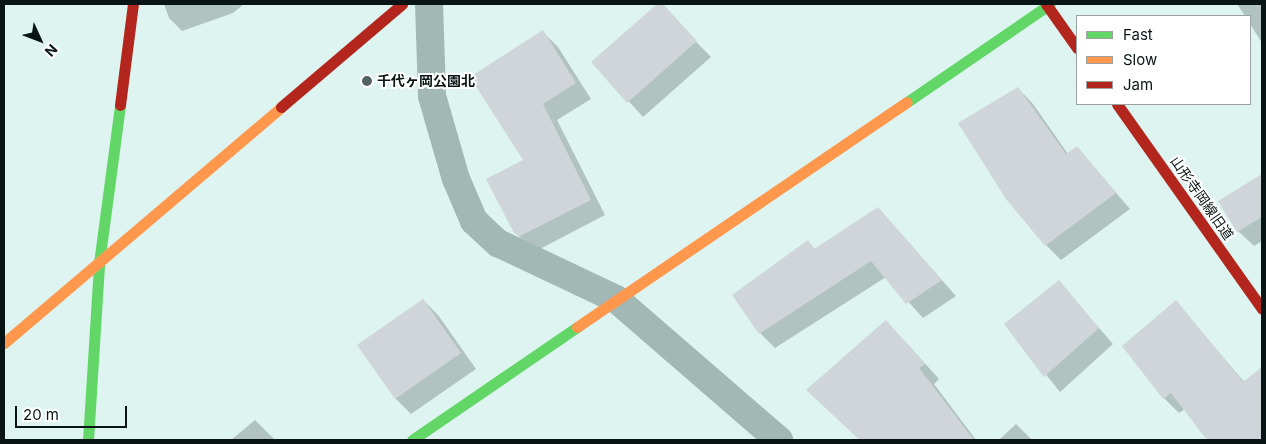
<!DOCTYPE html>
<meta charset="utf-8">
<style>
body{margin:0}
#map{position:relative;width:1266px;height:444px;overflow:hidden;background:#def4f0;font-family:Inter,"Noto Sans JP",sans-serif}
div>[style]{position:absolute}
.shadow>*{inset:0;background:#0003}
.building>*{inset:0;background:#cfd5d9}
.street>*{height:28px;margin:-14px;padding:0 14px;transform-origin:14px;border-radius:14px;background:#a2b8b5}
.fast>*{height:11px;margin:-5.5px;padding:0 5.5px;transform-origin:5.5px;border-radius:5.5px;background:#63d668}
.slow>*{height:11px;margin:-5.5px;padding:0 5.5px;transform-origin:5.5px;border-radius:5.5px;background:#ff974d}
.jam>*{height:11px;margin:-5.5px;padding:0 5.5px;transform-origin:5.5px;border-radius:5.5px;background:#b3261e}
.dots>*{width:14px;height:14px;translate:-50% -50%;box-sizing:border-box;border:2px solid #fff;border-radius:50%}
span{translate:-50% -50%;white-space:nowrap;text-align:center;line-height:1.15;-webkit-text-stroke:4px #fff;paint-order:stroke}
.poi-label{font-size:14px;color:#081514;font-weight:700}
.left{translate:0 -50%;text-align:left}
.street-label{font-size:14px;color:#081514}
.frame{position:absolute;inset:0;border:5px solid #081514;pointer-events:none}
.legend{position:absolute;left:1076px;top:15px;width:175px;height:90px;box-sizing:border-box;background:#fff;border:1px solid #9ca1a1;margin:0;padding:6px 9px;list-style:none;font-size:15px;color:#081514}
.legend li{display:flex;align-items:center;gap:10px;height:25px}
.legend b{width:25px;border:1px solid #9ca1a1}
.north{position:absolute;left:15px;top:15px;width:50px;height:50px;-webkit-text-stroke:4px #fff;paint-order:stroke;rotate:133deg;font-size:14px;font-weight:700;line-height:20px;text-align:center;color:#081514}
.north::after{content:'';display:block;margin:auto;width:18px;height:22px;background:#081514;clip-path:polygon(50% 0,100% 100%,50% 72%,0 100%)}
.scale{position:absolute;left:15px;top:406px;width:112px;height:22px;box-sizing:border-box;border:2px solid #081514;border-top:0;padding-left:6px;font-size:15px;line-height:18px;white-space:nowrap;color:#081514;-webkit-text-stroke:4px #fff;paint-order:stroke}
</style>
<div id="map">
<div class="shadow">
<div style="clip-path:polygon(164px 4px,244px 4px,233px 13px,182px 31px,169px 18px)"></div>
<div style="clip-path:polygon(659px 4px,711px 57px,643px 117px,593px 62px)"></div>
<div style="clip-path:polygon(1237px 4px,1262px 4px,1262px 43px,1250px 24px,1250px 16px,1245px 16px)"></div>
<div style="clip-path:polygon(543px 32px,558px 47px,591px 99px,557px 120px,605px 215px,536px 251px,515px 233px)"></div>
<div style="clip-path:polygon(1018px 88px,1033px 104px,1068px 154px,1077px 147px,1130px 209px,1061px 260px,1046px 245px)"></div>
<div style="clip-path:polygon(1262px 175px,1262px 241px,1254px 246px,1238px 231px,1220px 201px)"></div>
<div style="clip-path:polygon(878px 208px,956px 296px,923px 318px,886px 277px,775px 348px,760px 333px,734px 295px,808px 242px,815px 249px)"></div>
<div style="clip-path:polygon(1059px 282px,1113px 344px,1060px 392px,1005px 324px)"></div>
<div style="clip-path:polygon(423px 300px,438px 315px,476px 369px,411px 414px,396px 399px,359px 345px)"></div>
<div style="clip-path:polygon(1176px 302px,1245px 383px,1252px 377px,1262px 388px,1262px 440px,1209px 440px,1185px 409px,1179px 413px,1164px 398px)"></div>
<div style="clip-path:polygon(901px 337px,939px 379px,934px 384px,976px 440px,893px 440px,885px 428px,872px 440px,860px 440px,823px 405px)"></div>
<div style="clip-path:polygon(255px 420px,275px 440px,231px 440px)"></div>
<div style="clip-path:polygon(1016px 424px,1032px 440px,999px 440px)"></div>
</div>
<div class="building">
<div style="clip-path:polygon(657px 4px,663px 4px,697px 41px,627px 103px,591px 62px)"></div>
<div style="clip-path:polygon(543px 30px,576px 83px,543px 104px,591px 200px,520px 236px,514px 233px,486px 179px,523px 160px,470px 77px)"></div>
<div style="clip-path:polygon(1018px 87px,1066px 154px,1077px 146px,1116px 193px,1045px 246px,1006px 199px,958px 123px)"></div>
<div style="clip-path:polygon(1262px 174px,1262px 217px,1237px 232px,1218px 201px)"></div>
<div style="clip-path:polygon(878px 207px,942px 280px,906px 304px,871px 261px,759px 334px,732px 295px,808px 240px,814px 249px)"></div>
<div style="clip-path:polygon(1059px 280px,1099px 328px,1044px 377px,1004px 324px)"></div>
<div style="clip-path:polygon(423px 299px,461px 353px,395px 399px,357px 345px)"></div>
<div style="clip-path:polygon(1176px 300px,1243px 382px,1262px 367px,1262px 440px,1207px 440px,1171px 393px,1163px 399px,1122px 346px)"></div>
<div style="clip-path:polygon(886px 320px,925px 364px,919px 368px,974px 440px,860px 440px,806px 390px)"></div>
</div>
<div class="street">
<div style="left:429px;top:4px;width:92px;rotate:88.1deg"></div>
<div style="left:432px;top:96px;width:86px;rotate:73.9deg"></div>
<div style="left:456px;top:179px;width:46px;rotate:66.8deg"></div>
<div style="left:474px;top:221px;width:33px;rotate:43deg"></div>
<div style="left:498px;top:243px;width:131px;rotate:25.4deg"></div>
<div style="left:616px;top:299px;width:216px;rotate:40.9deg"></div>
</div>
<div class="fast">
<div style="left:907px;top:102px;width:173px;rotate:-34.4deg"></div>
<div style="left:88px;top:440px;width:177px;rotate:-86.4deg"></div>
<div style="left:99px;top:263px;width:159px;rotate:-82.4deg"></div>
<div style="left:412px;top:440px;width:200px;rotate:-34.4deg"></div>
</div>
<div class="slow">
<div style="left:577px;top:327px;width:399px;rotate:-34.3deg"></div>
<div style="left:4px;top:343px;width:364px;rotate:-40.4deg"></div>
</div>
<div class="jam">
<div style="left:1046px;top:4px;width:54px;rotate:54.8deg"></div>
<div style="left:1117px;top:104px;width:251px;rotate:54.7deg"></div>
<div style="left:120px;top:105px;width:102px;rotate:-82.7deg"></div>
<div style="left:281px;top:107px;width:159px;rotate:-40.4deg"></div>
</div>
<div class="dots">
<div style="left:367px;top:81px;background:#536361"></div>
</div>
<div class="poi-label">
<span class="left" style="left:377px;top:81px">千代ヶ岡公園北</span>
</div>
<div class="street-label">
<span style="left:1202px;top:198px;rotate:55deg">山形寺岡線旧道</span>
</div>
<div class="frame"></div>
<ul class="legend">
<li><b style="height:6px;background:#63d668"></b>Fast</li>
<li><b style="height:6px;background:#ff974d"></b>Slow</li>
<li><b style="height:6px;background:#b3261e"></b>Jam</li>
</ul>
<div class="north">N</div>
<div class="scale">20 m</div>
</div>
